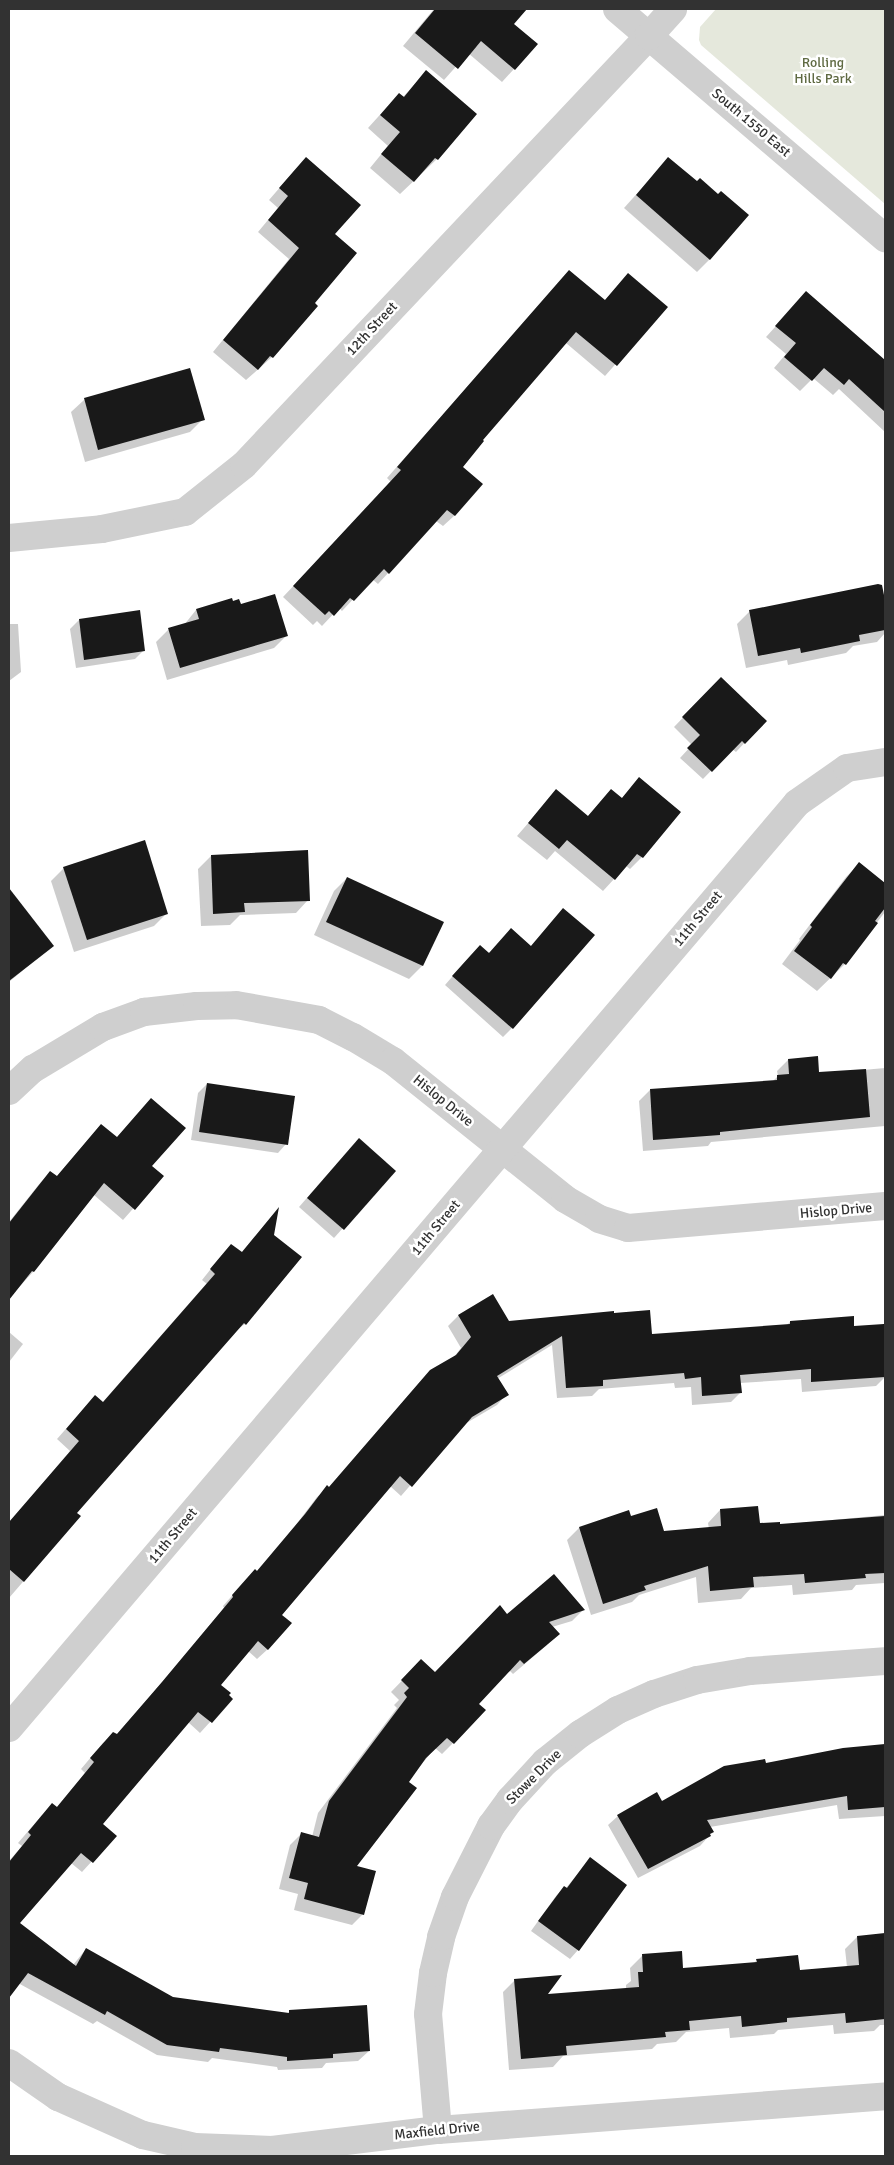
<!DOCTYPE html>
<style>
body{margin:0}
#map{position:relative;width:894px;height:2165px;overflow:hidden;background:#fff;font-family:Signika,sans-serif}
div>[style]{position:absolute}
.green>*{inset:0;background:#e5e8dc}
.shadow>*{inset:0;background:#0003}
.building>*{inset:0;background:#191919}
.street>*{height:28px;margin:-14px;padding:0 14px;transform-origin:14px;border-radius:14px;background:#cfcfcf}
span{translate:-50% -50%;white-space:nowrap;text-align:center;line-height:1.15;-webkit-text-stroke:5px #fff;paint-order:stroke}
.park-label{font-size:14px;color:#5f6a42}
.street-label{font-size:14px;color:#323232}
.frame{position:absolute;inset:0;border:10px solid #323232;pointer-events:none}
</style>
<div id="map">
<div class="green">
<div style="clip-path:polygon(716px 9px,885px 9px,885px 204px,701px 45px,699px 40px,700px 27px)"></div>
</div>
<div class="shadow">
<div style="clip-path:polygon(434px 9px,509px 9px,518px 17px,512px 24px,514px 69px,502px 82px,468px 53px,444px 80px,403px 46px)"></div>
<div style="clip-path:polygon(426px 72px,437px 159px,400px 194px,370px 168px,388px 146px,368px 128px,387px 107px,403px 97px)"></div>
<div style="clip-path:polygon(668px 159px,710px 259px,697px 272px,624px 208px)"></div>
<div style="clip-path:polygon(295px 170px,334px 234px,313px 303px,316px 306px,272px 357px,246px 380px,213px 352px,289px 259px,258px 232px,278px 208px,269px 200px)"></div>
<div style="clip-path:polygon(569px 271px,604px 301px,628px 275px,666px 307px,605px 376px,566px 343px,481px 440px,461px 467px,481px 484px,454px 516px,443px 526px,436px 521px,378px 584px,372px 579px,342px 611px,339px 608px,322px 626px,317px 621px,313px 625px,283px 597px,391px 482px,387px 478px)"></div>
<div style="clip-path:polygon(806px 293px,885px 361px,885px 432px,839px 389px,833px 395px,813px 378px,800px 391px,774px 368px,786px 354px,766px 337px)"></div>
<div style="clip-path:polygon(189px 369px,203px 419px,190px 432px,85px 462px,71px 412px,84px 400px)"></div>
<div style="clip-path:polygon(881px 586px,885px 607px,885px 633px,877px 642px,853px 646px,846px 653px,788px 665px,787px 660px,746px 668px,737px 624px,750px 611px)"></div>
<div style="clip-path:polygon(232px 600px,233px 603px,287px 635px,274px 648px,167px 680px,156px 642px,168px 630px,184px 625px,196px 610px)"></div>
<div style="clip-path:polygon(79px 620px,144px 650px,135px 659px,76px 668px,70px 629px)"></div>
<div style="clip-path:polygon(9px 624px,18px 624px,21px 672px,9px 681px)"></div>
<div style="clip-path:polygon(721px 678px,765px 721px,736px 752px,732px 749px,703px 779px,680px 758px,692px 745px,674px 727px)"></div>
<div style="clip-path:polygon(639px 779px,679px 812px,642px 857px,630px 869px,626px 866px,603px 891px,555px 851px,547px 860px,517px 836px,556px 791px,587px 817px,611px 790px,621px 799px)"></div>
<div style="clip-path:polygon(211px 856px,308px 900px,296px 913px,240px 915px,230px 925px,201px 926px,198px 869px)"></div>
<div style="clip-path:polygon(859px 864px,885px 885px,885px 912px,845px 964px,817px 991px,782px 964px,800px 940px,799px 939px,846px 877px)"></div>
<div style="clip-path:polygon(64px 868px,167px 913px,154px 926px,74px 952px,51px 881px)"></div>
<div style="clip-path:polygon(347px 878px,442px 923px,422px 966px,409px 979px,314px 935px,334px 891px)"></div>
<div style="clip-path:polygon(10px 892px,52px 946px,9px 982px,9px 893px)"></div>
<div style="clip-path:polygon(555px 918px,512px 1028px,503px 1037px,445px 985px,471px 955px,530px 947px)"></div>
<div style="clip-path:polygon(788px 1060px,818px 1074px,885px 1068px,885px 1126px,711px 1142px,708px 1146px,643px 1151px,639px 1101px,650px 1090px,773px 1081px,778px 1076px,777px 1071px)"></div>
<div style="clip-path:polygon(207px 1084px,286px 1144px,278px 1153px,191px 1140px,198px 1093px)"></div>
<div style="clip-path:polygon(101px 1125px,162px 1176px,123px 1220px,94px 1195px,33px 1272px,9px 1298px,9px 1222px,40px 1183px,51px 1172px,56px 1177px)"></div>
<div style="clip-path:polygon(350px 1149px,394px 1171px,334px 1238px,299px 1207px)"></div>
<div style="clip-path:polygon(277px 1210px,245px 1324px,234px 1332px,75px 1513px,79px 1517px,9px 1598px,9px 1523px,70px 1451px,57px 1439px,86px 1406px,103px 1403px,207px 1284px,202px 1280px,222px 1255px,241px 1253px)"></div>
<div style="clip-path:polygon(492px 1296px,509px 1323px,613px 1315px,650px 1335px,787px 1325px,790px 1322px,853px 1327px,885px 1325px,885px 1377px,876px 1386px,802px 1392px,801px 1379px,740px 1383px,741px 1392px,731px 1402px,692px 1405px,691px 1387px,675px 1388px,674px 1383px,599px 1389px,592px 1396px,557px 1398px,552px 1345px,497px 1379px,507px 1394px,497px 1405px,463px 1425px,401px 1496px,390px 1486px,281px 1616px,268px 1649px,257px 1659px,248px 1651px,220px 1685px,231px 1699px,200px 1733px,188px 1722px,102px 1824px,115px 1836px,82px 1872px,71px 1863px,19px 1924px,73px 1965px,86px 1949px,173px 1998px,287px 2014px,290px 2011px,369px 2051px,358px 2061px,326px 2063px,322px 2068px,278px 2070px,277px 2067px,212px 2058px,208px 2062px,157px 2055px,97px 2021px,93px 2024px,18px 1983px,11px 1990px,9px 1988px,9px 1861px,22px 1846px,18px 1843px,42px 1815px,56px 1808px,85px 1773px,81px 1769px,103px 1743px,116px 1735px,152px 1694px,224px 1608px,223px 1606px,245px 1581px,255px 1570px,256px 1572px,295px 1526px,317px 1497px,328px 1488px,420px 1382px,453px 1358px,461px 1348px,448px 1326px,458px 1316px)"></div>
<div style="clip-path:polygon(9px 1332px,23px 1344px,9px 1362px)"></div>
<div style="clip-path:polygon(720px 1510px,758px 1525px,779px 1525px,885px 1515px,885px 1583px,856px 1585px,852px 1590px,793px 1595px,792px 1585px,751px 1588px,741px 1599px,698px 1603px,696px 1577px,639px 1595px,632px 1602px,591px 1615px,567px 1540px,579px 1528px,631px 1518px,663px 1532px,709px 1529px,708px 1523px)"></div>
<div style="clip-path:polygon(583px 1610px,572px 1621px,552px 1627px,547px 1645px,513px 1674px,509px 1670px,478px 1704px,453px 1743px,442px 1754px,435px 1748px,407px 1782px,355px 1867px,363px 1914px,352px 1925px,294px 1910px,298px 1894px,279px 1889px,290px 1845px,301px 1834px,312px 1837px,318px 1813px,397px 1708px,394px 1705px,399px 1700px,391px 1692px,421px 1661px,435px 1674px,507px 1615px)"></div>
<div style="clip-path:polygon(885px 1745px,885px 1816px,839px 1819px,837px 1805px,710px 1827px,709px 1836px,700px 1846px,638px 1878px,608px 1825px,618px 1816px,662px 1803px,765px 1764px,843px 1749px)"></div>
<div style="clip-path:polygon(590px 1859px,578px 1950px,570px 1959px,531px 1931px,556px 1896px,564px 1887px,566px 1888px)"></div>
<div style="clip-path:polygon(885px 1935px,885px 2025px,880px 2025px,874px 2031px,834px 2034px,833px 2025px,778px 2030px,774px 2034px,730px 2038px,729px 2028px,686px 2032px,676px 2042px,657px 2044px,652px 2049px,563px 2056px,553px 2067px,509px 2070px,503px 1992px,515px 1980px,546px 1995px,626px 1989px,626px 1985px,631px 1981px,630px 1968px,642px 1956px,682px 1969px,754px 1963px,757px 1960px,798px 1972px,847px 1967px,845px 1949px,857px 1937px)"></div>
</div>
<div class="building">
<div style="clip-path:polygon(435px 9px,527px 9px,514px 24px,538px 44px,515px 70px,481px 41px,458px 69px,415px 33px)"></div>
<div style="clip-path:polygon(426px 70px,477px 114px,438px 160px,435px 158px,414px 182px,381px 154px,400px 132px,380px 115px,399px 93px,404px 97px)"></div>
<div style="clip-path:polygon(306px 157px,361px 205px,335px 234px,357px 253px,315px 303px,318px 306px,273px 358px,270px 356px,258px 370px,223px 340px,299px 248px,268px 220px,288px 196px,279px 188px)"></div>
<div style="clip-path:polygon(668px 157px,697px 181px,700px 178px,718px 194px,721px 191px,749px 215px,710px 260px,636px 195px)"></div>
<div style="clip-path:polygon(569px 270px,605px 300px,628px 273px,668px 307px,617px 366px,576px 332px,483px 440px,484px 441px,463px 467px,483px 484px,455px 516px,447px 510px,389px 574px,384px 569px,354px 601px,350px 598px,334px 616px,329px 611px,325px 615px,293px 586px,401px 470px,397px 467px)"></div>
<div style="clip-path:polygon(806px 291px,885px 360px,885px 412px,849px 379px,844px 385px,824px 368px,812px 381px,784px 357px,796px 343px,775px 326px)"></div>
<div style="clip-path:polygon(190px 368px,205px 420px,98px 450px,84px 398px)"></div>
<div style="clip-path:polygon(878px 584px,882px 585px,885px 600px,885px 630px,859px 635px,860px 641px,801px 653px,800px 648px,758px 656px,749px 610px)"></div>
<div style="clip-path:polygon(275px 594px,288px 636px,180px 668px,168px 628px,199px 619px,196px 609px,232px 598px,233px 601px,239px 599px,241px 604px)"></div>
<div style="clip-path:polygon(140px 610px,145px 651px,84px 660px,79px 619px)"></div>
<div style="clip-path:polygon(721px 677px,767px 721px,745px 744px,742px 741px,712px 772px,687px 748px,700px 735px,682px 717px)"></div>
<div style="clip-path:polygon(639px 777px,681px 812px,643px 858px,637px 854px,615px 880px,567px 840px,559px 849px,528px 823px,556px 789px,588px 816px,611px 789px,622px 798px)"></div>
<div style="clip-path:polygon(145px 840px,168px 914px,87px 940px,63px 867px)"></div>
<div style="clip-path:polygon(308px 850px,310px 901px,244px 903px,245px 912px,213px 914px,211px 855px)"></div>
<div style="clip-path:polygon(859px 862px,885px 883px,885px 908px,875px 921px,878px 923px,846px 965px,843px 963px,831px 979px,794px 951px,812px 927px,810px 925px)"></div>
<div style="clip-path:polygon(347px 877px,444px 922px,423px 966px,326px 922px)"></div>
<div style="clip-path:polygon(9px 888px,54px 946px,9px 981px)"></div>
<div style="clip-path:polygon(563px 908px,595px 935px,513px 1029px,452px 976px,480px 945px,489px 953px,511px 928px,531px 946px)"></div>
<div style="clip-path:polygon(818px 1056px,819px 1072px,866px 1069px,870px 1117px,720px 1132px,720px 1135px,653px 1140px,650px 1089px,777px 1080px,777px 1075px,789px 1074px,788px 1059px)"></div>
<div style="clip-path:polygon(207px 1083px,295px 1096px,288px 1145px,199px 1132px)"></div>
<div style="clip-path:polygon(151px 1098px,186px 1128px,152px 1166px,164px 1176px,135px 1210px,104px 1183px,34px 1272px,32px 1271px,9px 1300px,9px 1223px,50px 1171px,57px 1176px,101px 1124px,117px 1137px)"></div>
<div style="clip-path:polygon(359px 1138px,396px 1171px,344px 1230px,307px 1198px)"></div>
<div style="clip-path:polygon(279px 1207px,274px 1235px,302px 1257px,246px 1325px,244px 1323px,77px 1513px,81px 1516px,24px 1582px,9px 1569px,9px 1522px,79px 1441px,66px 1429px,95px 1395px,103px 1402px,215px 1274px,210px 1269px,231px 1244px,242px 1252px)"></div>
<div style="clip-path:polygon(493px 1294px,509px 1321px,614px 1311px,614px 1313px,650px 1310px,652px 1334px,790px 1324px,790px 1321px,854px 1316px,854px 1326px,884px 1324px,885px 1377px,811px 1382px,811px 1369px,740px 1375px,742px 1393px,702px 1396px,701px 1377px,685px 1379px,684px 1373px,603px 1380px,603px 1386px,566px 1388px,562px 1336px,497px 1376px,509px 1395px,472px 1417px,412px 1487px,400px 1476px,282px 1615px,292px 1623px,268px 1650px,258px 1641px,221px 1685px,231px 1693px,229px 1695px,233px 1699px,212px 1723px,198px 1712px,103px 1824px,117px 1836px,93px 1863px,81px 1853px,20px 1923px,76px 1966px,86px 1948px,173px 1997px,289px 2013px,289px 2010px,367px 2005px,370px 2051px,333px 2054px,333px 2058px,287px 2061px,287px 2057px,220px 2048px,219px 2052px,167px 2045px,107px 2011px,105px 2015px,28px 1973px,9px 1998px,9px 1862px,31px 1835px,28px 1832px,52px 1803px,57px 1807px,94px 1762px,90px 1758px,113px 1732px,117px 1734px,162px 1682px,233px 1597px,232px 1595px,255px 1569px,257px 1571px,305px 1514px,327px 1485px,329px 1487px,430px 1370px,456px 1355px,471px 1337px,458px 1315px)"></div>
<div style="clip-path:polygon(758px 1506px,760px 1523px,780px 1522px,780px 1524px,885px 1516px,885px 1573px,865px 1574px,866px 1578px,805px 1583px,804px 1574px,753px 1577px,754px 1587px,710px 1591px,708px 1566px,644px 1586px,646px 1590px,603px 1604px,579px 1527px,629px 1510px,631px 1516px,657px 1508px,664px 1531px,721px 1526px,720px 1509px)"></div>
<div style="clip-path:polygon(554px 1574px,585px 1610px,549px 1622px,560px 1634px,524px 1664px,520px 1660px,479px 1704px,486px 1710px,454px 1744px,447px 1738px,426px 1758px,409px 1782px,417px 1788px,357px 1866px,376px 1871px,364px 1915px,304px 1899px,308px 1883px,289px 1878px,301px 1832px,319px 1837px,329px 1801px,407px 1697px,404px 1693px,409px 1688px,401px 1680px,421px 1659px,435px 1672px,500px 1605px,507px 1614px)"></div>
<div style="clip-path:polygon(885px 1744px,885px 1807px,848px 1810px,847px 1796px,707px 1820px,714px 1832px,710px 1834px,711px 1836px,648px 1869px,617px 1815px,657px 1792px,662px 1801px,724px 1766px,765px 1759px,766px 1763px,843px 1748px)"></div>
<div style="clip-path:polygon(590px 1857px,627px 1885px,579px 1951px,538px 1921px,564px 1886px,567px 1888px)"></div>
<div style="clip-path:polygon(885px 1933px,885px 2019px,846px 2023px,845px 2013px,787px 2018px,787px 2022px,742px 2027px,741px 2016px,689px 2021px,690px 2030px,665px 2032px,666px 2037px,566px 2046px,567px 2055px,521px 2059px,514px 1979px,562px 1975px,548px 1994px,639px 1987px,638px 1972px,643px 1972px,642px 1954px,682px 1951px,683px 1968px,757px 1962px,756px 1959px,798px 1955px,800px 1970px,859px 1965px,857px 1936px)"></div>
</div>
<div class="street">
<div style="left:617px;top:9px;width:353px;rotate:40.5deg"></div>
<div style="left:9px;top:538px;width:93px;rotate:-5.5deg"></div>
<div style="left:102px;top:529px;width:85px;rotate:-11.6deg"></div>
<div style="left:185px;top:512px;width:75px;rotate:-38.5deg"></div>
<div style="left:244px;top:465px;width:590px;rotate:-46.65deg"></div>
<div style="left:649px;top:36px;width:36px;rotate:-48deg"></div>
<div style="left:9px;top:1091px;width:33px;rotate:-43deg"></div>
<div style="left:33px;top:1069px;width:82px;rotate:-31deg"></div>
<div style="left:103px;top:1027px;width:44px;rotate:-20.1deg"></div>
<div style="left:144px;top:1012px;width:53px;rotate:-6.5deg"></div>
<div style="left:197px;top:1006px;width:39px;rotate:-1deg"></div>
<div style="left:236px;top:1005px;width:84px;rotate:10.2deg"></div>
<div style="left:319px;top:1020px;width:38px;rotate:27deg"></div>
<div style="left:353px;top:1037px;width:47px;rotate:31deg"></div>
<div style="left:393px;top:1061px;width:221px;rotate:38.7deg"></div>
<div style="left:565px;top:1199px;width:39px;rotate:30deg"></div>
<div style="left:599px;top:1219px;width:30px;rotate:17deg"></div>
<div style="left:628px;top:1228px;width:258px;rotate:-4.9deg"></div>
<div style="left:9px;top:1728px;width:1215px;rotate:-49.57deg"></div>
<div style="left:797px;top:803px;width:61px;rotate:-35deg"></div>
<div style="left:847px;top:768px;width:38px;rotate:-9deg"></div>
<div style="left:9px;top:2063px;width:60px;rotate:34.8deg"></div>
<div style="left:58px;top:2097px;width:93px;rotate:24.1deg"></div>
<div style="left:143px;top:2135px;width:53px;rotate:13deg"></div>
<div style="left:195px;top:2147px;width:77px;rotate:2.2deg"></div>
<div style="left:272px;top:2150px;width:167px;rotate:-6.9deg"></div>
<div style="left:438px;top:2130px;width:448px;rotate:-4.3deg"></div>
<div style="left:438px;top:2130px;width:116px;rotate:-94.9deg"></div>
<div style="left:428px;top:2014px;width:41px;rotate:-83deg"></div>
<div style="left:433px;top:1973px;width:37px;rotate:-77deg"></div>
<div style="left:441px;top:1937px;width:42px;rotate:-70.7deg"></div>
<div style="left:455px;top:1897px;width:80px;rotate:-63.1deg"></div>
<div style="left:491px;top:1826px;width:32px;rotate:-54deg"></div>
<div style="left:510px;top:1800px;width:52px;rotate:-47.4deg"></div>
<div style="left:545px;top:1762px;width:45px;rotate:-38.7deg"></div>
<div style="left:580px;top:1734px;width:45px;rotate:-32.3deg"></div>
<div style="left:618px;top:1710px;width:39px;rotate:-24deg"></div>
<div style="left:654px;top:1694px;width:45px;rotate:-18deg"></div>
<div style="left:697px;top:1680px;width:54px;rotate:-9.6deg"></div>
<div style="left:750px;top:1671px;width:135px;rotate:-4.2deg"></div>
</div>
<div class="park-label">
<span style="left:823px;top:71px">Rolling<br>Hills Park</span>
</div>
<div class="street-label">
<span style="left:751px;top:123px;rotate:40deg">South 1550 East</span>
<span style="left:372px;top:329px;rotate:-47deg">12th Street</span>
<span style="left:698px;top:919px;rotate:-50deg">11th Street</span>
<span style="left:443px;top:1101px;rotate:39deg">Hislop Drive</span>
<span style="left:836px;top:1211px;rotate:-5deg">Hislop Drive</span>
<span style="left:436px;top:1228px;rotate:-50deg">11th Street</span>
<span style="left:173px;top:1536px;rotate:-50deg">11th Street</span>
<span style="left:534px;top:1777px;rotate:-45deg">Stowe Drive</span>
<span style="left:437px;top:2131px;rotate:-6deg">Maxfield Drive</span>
</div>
<div class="frame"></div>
</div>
